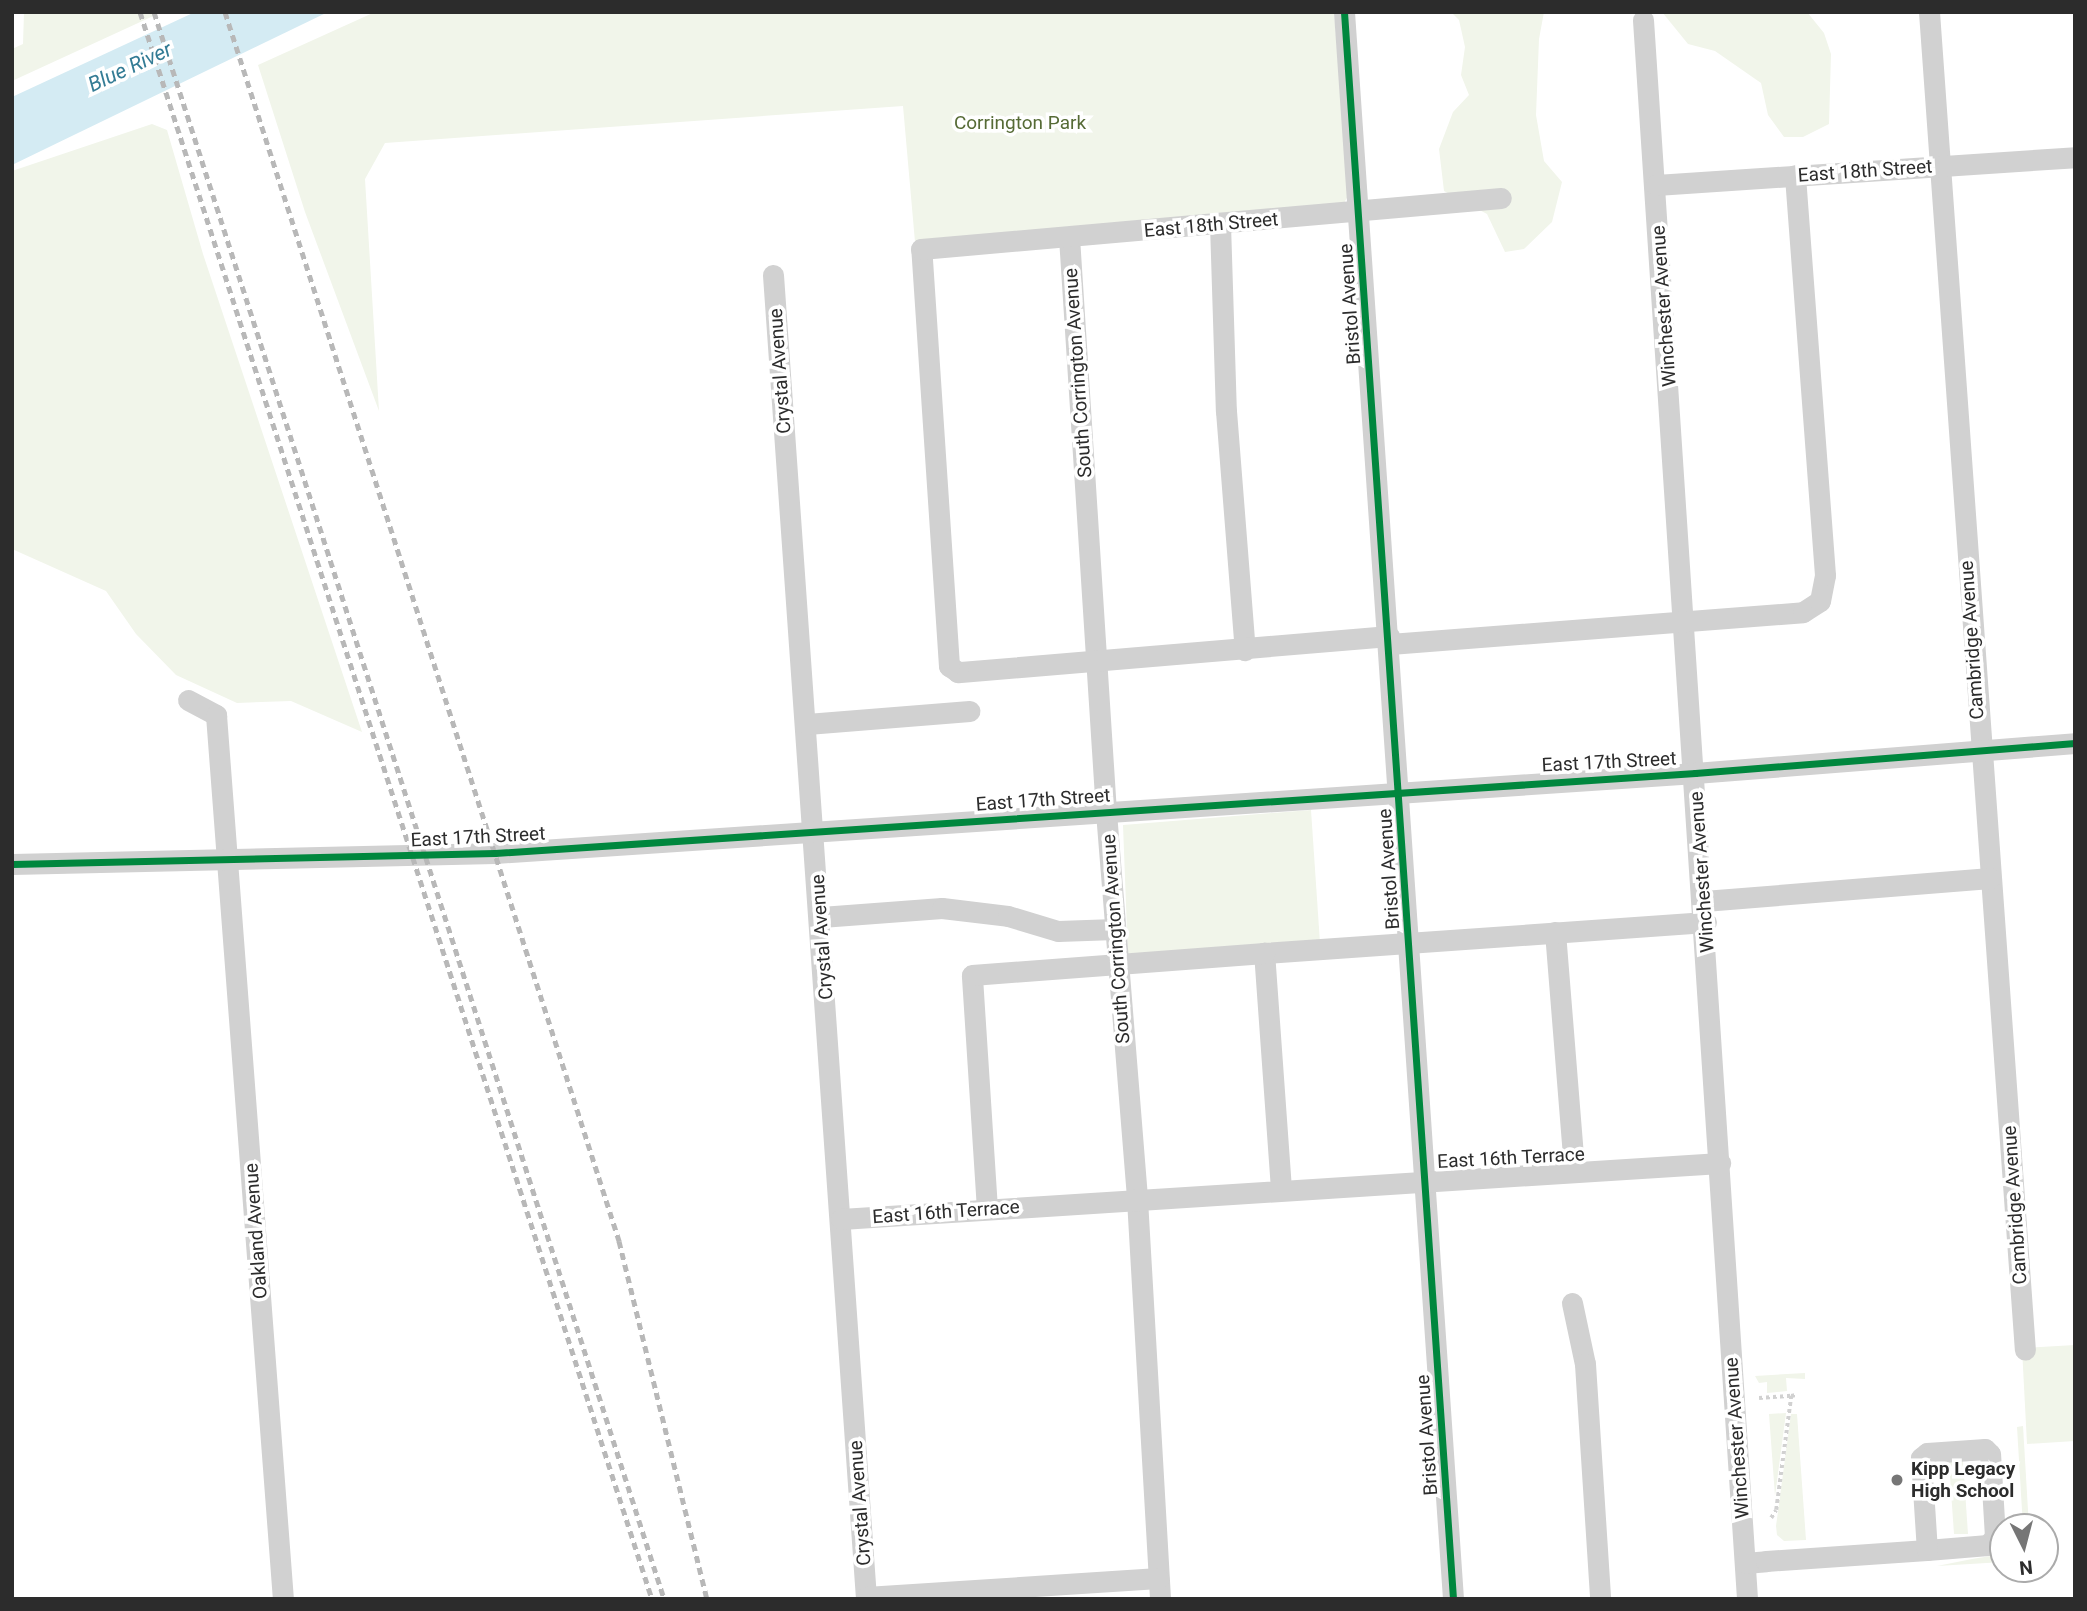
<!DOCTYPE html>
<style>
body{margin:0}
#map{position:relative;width:2087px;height:1611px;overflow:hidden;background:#fff;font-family:Roboto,sans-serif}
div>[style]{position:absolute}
.green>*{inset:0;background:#f1f5ea}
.water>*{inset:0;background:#d4ebf3}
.path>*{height:3.5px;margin-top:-1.75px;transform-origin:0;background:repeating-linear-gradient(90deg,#d1d1d1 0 3.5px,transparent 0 7px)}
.minor>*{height:21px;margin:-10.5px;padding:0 10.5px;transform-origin:10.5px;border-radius:10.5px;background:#d1d1d1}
.rail>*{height:5px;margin-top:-2.5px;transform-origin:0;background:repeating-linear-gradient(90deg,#b8b8b8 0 7px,transparent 0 12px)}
.cycleway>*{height:7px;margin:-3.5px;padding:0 3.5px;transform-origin:3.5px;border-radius:3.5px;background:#00873e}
.dots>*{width:19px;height:19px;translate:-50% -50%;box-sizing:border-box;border:4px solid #fff;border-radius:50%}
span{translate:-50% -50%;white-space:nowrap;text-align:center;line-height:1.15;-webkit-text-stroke:7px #fff;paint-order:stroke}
.park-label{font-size:19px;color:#566b36}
.street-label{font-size:19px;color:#2c2c2c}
.poi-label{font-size:19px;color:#2c2c2c;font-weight:700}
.left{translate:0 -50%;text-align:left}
.water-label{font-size:21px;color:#347c95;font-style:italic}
.frame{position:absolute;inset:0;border:14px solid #2c2c2c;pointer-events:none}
.north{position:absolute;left:1989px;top:1513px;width:70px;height:70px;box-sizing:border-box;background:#fff;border:2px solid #ababab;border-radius:50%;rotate:174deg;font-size:19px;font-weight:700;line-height:28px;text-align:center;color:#2c2c2c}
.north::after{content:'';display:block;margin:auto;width:24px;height:32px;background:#767676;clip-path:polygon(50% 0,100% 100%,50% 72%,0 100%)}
</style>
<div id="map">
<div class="green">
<div style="clip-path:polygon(24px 12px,162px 12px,12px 81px,12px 49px,23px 44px)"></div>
<div style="clip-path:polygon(375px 12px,1334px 12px,1349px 194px,1344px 203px,915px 242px,903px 106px,385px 143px,365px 179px,379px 411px,305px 212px,258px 65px)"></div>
<div style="clip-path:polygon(1451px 12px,1544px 12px,1539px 39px,1536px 115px,1544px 161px,1562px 182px,1552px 222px,1524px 249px,1505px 252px,1487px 214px,1444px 191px,1439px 149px,1453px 112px,1469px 95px,1461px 75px,1465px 47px,1459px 20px)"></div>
<div style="clip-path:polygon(1662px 12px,1807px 12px,1824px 33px,1831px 54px,1829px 124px,1803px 137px,1784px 137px,1768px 115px,1761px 83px,1715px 51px,1688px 44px)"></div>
<div style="clip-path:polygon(152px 124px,167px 130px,203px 254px,362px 732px,291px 701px,237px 703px,176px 675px,136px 634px,106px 591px,12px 549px,12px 171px)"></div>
<div style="clip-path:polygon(1311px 810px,1320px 943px,1128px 957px,1123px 825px)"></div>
<div style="clip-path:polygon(2075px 1345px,2075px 1441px,2027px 1444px,2022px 1348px)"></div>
<div style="clip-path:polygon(1805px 1373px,1805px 1379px,1786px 1378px,1787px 1391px,1767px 1393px,1767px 1382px,1759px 1383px,1755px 1376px)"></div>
<div style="clip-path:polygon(1786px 1413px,1775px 1496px,1769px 1414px)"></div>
<div style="clip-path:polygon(1791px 1414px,1797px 1414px,1806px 1540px,1784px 1541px,1777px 1535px,1776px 1526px)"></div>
<div style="clip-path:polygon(2023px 1426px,2029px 1527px,2023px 1527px,2017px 1427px)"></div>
<div style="clip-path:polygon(1963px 1461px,1968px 1534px,1954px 1534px,1949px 1462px)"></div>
<div style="clip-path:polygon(2003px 1554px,2003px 1562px,1937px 1566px,1972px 1559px)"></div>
</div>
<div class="water">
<div style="clip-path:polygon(195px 12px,328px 12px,12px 165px,12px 97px)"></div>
</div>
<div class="path">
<div style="left:1759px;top:1398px;width:32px;rotate:-4deg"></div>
<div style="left:1771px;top:1518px;width:9px;rotate:-58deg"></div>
<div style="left:1776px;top:1510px;width:115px;rotate:-82.5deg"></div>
<div style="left:1791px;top:1396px;width:5px;rotate:-11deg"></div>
</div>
<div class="minor">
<div style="left:1344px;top:12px;width:1591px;rotate:86.07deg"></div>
<div style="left:1929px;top:12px;width:1341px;rotate:85.9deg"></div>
<div style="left:1643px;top:20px;width:1582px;rotate:86.23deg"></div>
<div style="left:1656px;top:185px;width:420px;rotate:-3.8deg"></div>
<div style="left:1220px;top:224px;width:187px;rotate:88.2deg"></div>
<div style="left:1226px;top:411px;width:240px;rotate:85.5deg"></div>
<div style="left:1069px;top:237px;width:576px;rotate:86.32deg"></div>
<div style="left:1106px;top:812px;width:388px;rotate:85.4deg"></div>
<div style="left:1137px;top:1199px;width:401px;rotate:86.7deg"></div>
<div style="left:773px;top:275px;width:1327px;rotate:85.98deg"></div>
<div style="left:1389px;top:636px;width:433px;rotate:175.2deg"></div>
<div style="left:958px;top:672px;width:11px;rotate:-146deg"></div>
<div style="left:949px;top:666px;width:418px;rotate:-93.8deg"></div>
<div style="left:921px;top:249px;width:582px;rotate:-5.03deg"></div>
<div style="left:1390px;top:644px;width:414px;rotate:-4.4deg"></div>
<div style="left:1803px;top:612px;width:20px;rotate:-33deg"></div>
<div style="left:1820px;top:601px;width:26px;rotate:-79deg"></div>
<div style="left:1825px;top:575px;width:401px;rotate:-94.3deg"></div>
<div style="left:188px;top:700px;width:32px;rotate:28deg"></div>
<div style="left:216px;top:715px;width:887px;rotate:85.67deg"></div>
<div style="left:807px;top:724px;width:163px;rotate:-4.6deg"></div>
<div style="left:12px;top:864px;width:483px;rotate:-1.3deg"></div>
<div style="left:495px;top:853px;width:1203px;rotate:-3.81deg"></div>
<div style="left:1695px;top:773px;width:381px;rotate:-4.5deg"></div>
<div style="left:1704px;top:901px;width:287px;rotate:-4.6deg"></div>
<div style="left:821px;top:917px;width:121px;rotate:-4.3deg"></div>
<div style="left:942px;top:908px;width:66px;rotate:6.9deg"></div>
<div style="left:1008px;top:916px;width:52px;rotate:16.7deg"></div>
<div style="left:1058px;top:931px;width:57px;rotate:-2deg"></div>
<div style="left:1555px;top:932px;width:239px;rotate:85.4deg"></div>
<div style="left:1281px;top:1189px;width:237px;rotate:-94.1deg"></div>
<div style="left:1264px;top:953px;width:443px;rotate:-4deg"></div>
<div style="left:987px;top:1209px;width:234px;rotate:-93.7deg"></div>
<div style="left:972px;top:975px;width:293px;rotate:-4.3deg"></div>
<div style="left:841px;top:1219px;width:881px;rotate:-3.65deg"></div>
<div style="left:1572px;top:1303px;width:62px;rotate:78deg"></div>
<div style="left:1585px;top:1364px;width:235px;rotate:86.3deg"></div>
<div style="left:1745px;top:1563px;width:21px;rotate:-5deg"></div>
<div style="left:1766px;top:1561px;width:161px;rotate:-3.9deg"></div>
<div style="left:1927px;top:1550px;width:61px;rotate:-4.7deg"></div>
<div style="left:1988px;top:1545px;width:11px;rotate:-49deg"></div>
<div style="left:1995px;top:1537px;width:83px;rotate:-93.4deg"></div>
<div style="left:1990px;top:1454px;width:7px;rotate:-135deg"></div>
<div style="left:1985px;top:1449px;width:58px;rotate:176.1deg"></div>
<div style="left:1927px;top:1453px;width:8px;rotate:140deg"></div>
<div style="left:1921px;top:1458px;width:92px;rotate:86.3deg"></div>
<div style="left:866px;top:1597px;width:293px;rotate:-3.7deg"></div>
</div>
<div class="rail">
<div style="left:140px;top:12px;width:1668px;rotate:72.12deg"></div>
<div style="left:154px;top:12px;width:1667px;rotate:72.18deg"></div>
<div style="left:225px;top:12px;width:1291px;rotate:72.22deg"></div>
<div style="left:619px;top:1241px;width:369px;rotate:76.2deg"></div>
</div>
<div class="cycleway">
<div style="left:1344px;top:12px;width:1591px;rotate:86.07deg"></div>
<div style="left:12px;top:864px;width:483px;rotate:-1.3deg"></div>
<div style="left:495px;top:853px;width:1203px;rotate:-3.81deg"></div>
<div style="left:1695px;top:773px;width:381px;rotate:-4.5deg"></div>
</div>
<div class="dots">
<div style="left:1897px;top:1480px;background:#767676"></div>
</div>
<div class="park-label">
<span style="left:1020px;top:123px">Corrington Park</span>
</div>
<div class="street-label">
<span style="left:1865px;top:171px;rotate:-4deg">East 18th Street</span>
<span style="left:1211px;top:225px;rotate:-5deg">East 18th Street</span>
<span style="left:1350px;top:304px;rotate:-94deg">Bristol Avenue</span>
<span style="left:1664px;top:306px;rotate:-94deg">Winchester Avenue</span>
<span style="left:780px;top:371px;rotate:-94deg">Crystal Avenue</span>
<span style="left:1078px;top:373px;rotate:-94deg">South Corrington Avenue</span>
<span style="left:1972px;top:640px;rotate:-94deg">Cambridge Avenue</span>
<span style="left:1609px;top:762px;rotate:-3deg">East 17th Street</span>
<span style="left:1043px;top:800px;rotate:-4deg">East 17th Street</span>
<span style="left:478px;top:837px;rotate:-3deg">East 17th Street</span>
<span style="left:1389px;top:869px;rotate:-94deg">Bristol Avenue</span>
<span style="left:1702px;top:872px;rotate:-94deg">Winchester Avenue</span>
<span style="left:822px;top:937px;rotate:-94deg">Crystal Avenue</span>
<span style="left:1116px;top:939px;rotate:-94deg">South Corrington Avenue</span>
<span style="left:1511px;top:1158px;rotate:-3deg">East 16th Terrace</span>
<span style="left:2015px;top:1205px;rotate:-94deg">Cambridge Avenue</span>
<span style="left:946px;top:1212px;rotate:-4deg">East 16th Terrace</span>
<span style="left:256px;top:1231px;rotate:-94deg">Oakland Avenue</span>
<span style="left:1427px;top:1435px;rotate:-94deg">Bristol Avenue</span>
<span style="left:1737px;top:1438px;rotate:-94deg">Winchester Avenue</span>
<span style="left:860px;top:1503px;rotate:-94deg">Crystal Avenue</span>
</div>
<div class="poi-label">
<span class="left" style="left:1911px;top:1480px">Kipp Legacy<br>High School</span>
</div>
<div class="water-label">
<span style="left:130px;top:67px;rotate:-25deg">Blue River</span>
</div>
<div class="frame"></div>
<div class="north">N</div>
</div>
